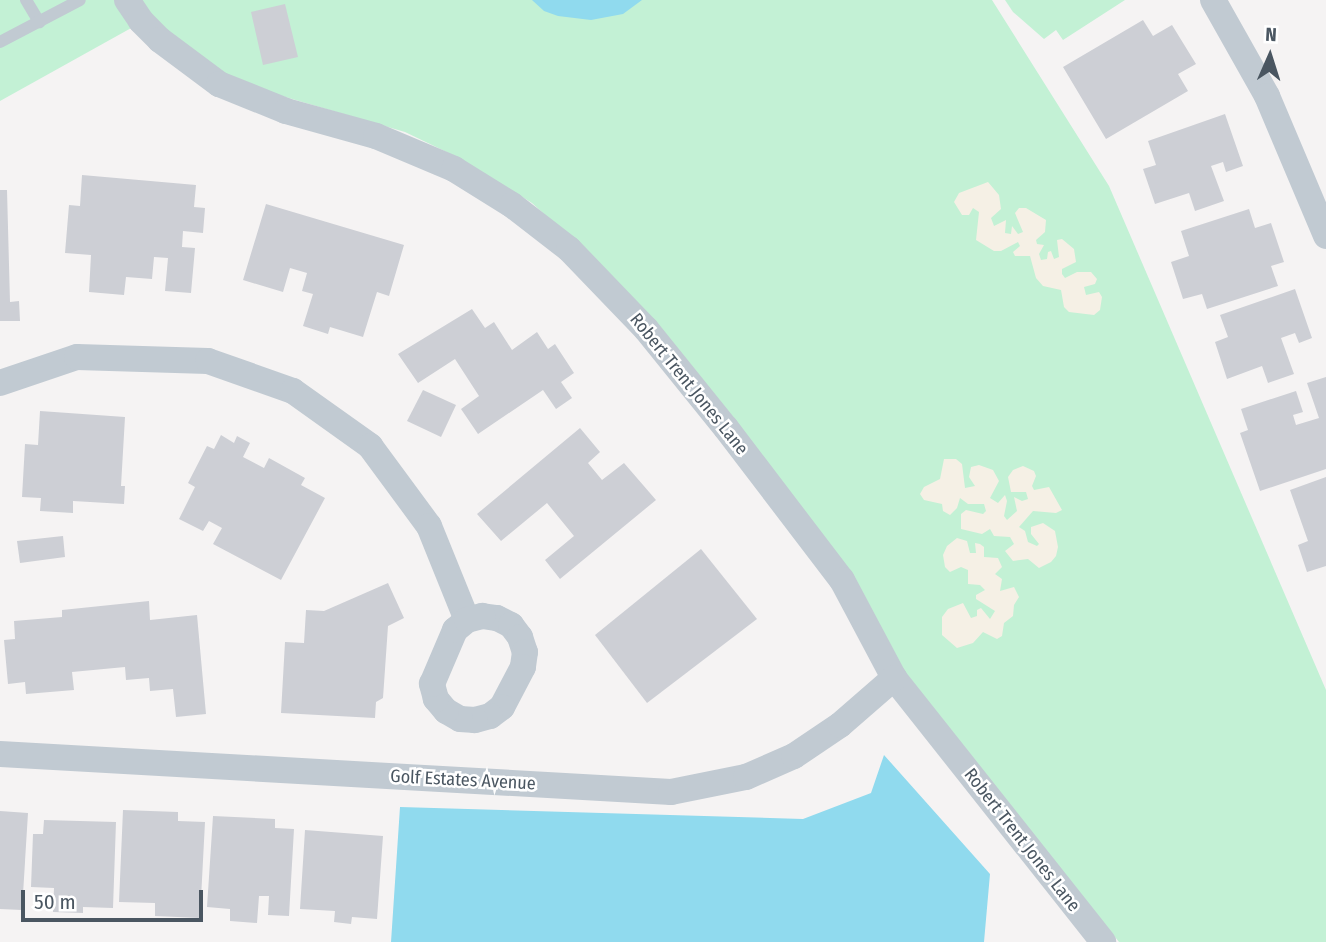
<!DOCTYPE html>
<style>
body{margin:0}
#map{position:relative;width:1326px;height:942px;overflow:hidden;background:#f5f3f3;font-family:"Fira Sans Condensed",sans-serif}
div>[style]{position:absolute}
.green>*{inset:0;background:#c3f1d5}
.sand>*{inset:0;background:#f5f0e5}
.water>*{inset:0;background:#90daee}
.building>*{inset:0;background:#cdcfd5}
.service>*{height:12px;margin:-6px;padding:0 6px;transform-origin:6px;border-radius:6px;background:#c1cad2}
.minor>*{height:26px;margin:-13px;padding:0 13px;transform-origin:13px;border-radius:13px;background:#c1cad2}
span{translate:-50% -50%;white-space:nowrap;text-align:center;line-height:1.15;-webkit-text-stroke:5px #fff;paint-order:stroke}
.street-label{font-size:18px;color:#4a5661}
.north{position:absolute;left:1235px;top:21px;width:70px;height:70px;-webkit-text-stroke:5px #fff;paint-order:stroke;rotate:3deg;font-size:19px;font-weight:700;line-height:28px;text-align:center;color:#4a5661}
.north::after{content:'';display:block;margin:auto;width:24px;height:32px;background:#4a5661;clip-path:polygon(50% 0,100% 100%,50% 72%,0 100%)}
.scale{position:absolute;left:21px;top:890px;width:182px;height:32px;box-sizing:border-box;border:4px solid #4a5661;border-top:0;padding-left:9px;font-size:21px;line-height:24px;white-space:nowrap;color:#4a5661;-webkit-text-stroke:5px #fff;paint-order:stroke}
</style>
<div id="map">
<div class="green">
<div style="clip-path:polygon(0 0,992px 0,1109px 186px,1326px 690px,1326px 942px,1119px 942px,924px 697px,592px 258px,532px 203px,459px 158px,405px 132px,275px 94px,216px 70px,151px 17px,0 101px)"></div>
<div style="clip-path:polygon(1005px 0,1125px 0,1063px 40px,1056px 30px,1044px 39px,1013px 12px)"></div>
</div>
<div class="sand">
<div style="clip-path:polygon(988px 182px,999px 195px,1001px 209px,991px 218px,994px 226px,1006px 220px,1005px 233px,1011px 234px,1012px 226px,1018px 234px,1023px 232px,1015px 213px,1019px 208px,1026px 208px,1046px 220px,1045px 232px,1036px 240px,1037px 244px,1044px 245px,1039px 254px,1041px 260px,1047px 259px,1048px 252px,1051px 251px,1054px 259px,1059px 257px,1057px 240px,1062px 239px,1074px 249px,1076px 262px,1062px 269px,1062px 274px,1065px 278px,1077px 272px,1091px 272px,1097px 279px,1095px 284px,1084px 287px,1086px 295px,1099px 292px,1102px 297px,1100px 310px,1094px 315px,1069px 312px,1064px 307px,1061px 290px,1043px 286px,1036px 278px,1030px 256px,1015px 256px,1013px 252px,1020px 246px,1018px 242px,1001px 251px,994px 251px,976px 240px,979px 212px,973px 208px,969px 215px,962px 215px,954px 202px,959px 193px)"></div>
<div style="clip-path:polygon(944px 459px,956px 459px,962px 464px,965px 488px,975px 486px,969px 477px,971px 467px,979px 465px,993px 470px,999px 481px,990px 498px,998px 503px,1005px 495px,1007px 501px,1004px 516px,1007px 520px,1017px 511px,1014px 497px,1022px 501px,1028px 499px,1026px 492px,1011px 492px,1008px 477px,1013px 470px,1023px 466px,1034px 471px,1036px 476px,1032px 486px,1034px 490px,1049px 487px,1062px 510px,1056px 513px,1033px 511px,1019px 527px,1025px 531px,1028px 542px,1037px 546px,1039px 544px,1031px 534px,1031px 527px,1043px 523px,1055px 531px,1058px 547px,1056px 556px,1051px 562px,1039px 568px,1028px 559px,1013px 561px,1005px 551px,1014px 544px,1010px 537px,994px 536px,990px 529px,982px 534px,961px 529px,961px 514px,966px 510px,983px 514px,986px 511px,984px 504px,968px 504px,960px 498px,957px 508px,950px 515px,943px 511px,942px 504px,924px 500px,920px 494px,924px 487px,940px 479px)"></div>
<div style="clip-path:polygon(957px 538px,967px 541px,970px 553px,976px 553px,975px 543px,980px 544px,984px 547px,984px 557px,998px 558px,1002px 567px,995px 574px,1002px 579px,1000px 591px,1014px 587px,1019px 597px,1014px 605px,1013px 616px,1004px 623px,1002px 636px,997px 639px,983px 632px,973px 643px,957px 648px,942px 635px,942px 617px,948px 609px,963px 603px,971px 618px,977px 616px,977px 610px,981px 608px,990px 619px,995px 611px,976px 599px,976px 595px,985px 590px,980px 585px,968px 584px,968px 570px,961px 567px,950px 572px,945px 567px,943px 555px,947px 546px)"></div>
</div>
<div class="water">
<div style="clip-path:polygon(532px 0,642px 0,623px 14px,591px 20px,558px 16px,544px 11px)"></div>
<div style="clip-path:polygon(884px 755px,990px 874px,984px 942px,391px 942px,400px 807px,803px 819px,871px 793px)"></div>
</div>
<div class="building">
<div style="clip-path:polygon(285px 4px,298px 57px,263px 65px,251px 12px)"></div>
<div style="clip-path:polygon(1143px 20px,1153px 36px,1172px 25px,1196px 64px,1178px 74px,1188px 91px,1106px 139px,1063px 67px)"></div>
<div style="clip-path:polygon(1225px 114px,1243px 166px,1226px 172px,1223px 162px,1211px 166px,1224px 201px,1195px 211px,1189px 193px,1155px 204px,1143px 169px,1156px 165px,1148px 141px)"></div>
<div style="clip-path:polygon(82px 175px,196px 185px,194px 207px,205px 208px,203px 233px,183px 231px,182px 247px,195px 248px,191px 293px,165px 291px,168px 258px,154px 257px,152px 279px,126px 277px,124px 295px,89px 292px,91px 255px,65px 253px,69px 205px,80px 206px)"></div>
<div style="clip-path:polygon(0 190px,7px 190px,10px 302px,19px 301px,20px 321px,0 321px)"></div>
<div style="clip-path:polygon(266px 204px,404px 245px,389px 296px,377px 292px,363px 337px,330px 327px,328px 334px,303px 326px,313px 294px,302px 291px,307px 273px,290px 268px,283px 292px,243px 280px)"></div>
<div style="clip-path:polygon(1249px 209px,1255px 228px,1271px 223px,1284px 262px,1271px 266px,1278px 286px,1207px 309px,1202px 294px,1183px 299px,1171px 262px,1189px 256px,1181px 231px)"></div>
<div style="clip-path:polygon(1295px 289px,1312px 338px,1299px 343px,1295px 333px,1281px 338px,1294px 374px,1268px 383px,1262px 366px,1227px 379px,1215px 342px,1228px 337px,1220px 315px)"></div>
<div style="clip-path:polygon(472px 309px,485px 328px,494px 322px,512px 350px,537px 332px,548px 349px,555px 344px,574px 373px,561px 382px,572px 398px,556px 409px,543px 390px,478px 434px,461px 409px,479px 396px,455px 359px,418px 383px,398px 354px)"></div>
<div style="clip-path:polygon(1326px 377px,1326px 469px,1260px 491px,1240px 433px,1248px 430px,1241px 409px,1296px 391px,1303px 412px,1293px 415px,1296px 425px,1319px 418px,1307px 383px)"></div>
<div style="clip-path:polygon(423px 390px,456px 405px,441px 437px,407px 421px)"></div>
<div style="clip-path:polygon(40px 411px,125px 417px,121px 486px,125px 486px,124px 504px,73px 501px,73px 513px,40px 511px,41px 498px,22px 497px,25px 444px,38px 445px)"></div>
<div style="clip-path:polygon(580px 428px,600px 452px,588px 463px,602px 480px,624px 463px,656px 500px,560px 579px,545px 560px,574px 536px,547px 503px,501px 541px,477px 514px)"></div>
<div style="clip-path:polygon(221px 435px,234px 443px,237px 436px,250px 443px,243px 457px,264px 468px,269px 458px,305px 478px,301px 485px,325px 498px,281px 580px,213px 544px,222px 528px,209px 521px,203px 531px,179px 519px,195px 487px,188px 483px,207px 446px,214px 449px)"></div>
<div style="clip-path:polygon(1326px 477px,1326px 566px,1307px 572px,1298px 545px,1308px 541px,1290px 490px)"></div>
<div style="clip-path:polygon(63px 536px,65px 557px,20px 563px,17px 541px)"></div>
<div style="clip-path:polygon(701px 549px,757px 619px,647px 703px,595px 635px)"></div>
<div style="clip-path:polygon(388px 583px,404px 618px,388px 626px,383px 698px,376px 702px,375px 718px,281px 713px,285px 642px,304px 643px,306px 610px,324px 611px)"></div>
<div style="clip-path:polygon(149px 601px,150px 620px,197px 615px,206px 714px,176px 717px,173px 689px,150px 691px,149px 678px,126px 680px,125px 667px,72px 672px,74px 690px,26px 694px,25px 682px,8px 684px,4px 640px,15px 639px,14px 621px,62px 617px,62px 610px)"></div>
<div style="clip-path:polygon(123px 810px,178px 812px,178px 821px,205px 822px,200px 918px,155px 916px,155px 903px,119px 902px)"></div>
<div style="clip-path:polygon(0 811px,28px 813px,22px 910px,0 909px)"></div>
<div style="clip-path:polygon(213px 816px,275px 819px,275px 828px,294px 829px,289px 916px,268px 915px,269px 896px,259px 896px,257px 923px,230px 921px,230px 909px,207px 907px)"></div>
<div style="clip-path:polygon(44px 820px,116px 822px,113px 908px,83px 907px,83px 913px,53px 912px,54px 888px,31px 887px,33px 834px,43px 834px)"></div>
<div style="clip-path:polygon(305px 830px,383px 836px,377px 919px,352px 917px,351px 924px,334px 922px,335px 911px,300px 909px)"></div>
</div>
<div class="service">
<div style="left:26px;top:0;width:26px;rotate:59deg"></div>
<div style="left:0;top:42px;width:90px;rotate:-27.7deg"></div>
</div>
<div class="minor">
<div style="left:127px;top:0;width:25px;rotate:56deg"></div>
<div style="left:141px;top:21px;width:27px;rotate:45deg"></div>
<div style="left:160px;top:40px;width:74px;rotate:36.7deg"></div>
<div style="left:219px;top:84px;width:72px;rotate:21.9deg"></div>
<div style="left:286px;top:111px;width:93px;rotate:15.5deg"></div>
<div style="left:376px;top:136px;width:85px;rotate:22.9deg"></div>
<div style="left:454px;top:169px;width:68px;rotate:31.8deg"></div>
<div style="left:512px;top:205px;width:72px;rotate:37.7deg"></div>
<div style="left:569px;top:249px;width:111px;rotate:46.1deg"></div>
<div style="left:646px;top:329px;width:127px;rotate:51.1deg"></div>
<div style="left:726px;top:428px;width:191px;rotate:52.7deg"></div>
<div style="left:842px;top:580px;width:111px;rotate:62deg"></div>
<div style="left:894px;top:678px;width:337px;rotate:51.6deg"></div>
<div style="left:1213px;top:0;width:110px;rotate:60.6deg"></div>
<div style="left:1267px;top:96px;width:152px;rotate:67.1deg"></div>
<div style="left:0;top:383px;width:81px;rotate:-18.7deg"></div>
<div style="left:77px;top:357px;width:131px;rotate:1.7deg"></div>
<div style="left:208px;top:361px;width:90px;rotate:19.4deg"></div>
<div style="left:293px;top:391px;width:95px;rotate:35.5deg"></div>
<div style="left:370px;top:446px;width:99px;rotate:53.6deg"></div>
<div style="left:429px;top:526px;width:101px;rotate:68deg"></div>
<div style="left:482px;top:616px;width:15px;rotate:8deg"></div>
<div style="left:497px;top:618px;width:16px;rotate:27deg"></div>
<div style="left:511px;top:625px;width:15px;rotate:53deg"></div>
<div style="left:520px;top:637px;width:16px;rotate:72deg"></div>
<div style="left:525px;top:652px;width:15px;rotate:98deg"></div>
<div style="left:523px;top:667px;width:45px;rotate:117.7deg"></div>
<div style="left:502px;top:707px;width:15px;rotate:143deg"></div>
<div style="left:490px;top:716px;width:16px;rotate:165deg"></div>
<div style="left:475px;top:720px;width:15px;rotate:-176deg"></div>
<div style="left:460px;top:719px;width:16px;rotate:-150deg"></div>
<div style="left:446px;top:711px;width:16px;rotate:-130deg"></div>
<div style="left:436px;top:699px;width:16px;rotate:-105deg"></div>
<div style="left:432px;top:684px;width:59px;rotate:-66.9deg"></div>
<div style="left:455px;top:630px;width:16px;rotate:-40deg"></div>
<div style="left:467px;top:620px;width:16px;rotate:-15deg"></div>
<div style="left:0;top:754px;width:672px;rotate:3.24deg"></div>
<div style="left:671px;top:792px;width:76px;rotate:-11.3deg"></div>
<div style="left:746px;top:777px;width:52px;rotate:-23.6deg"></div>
<div style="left:794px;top:756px;width:55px;rotate:-34deg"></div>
<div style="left:840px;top:725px;width:72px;rotate:-41deg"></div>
</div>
<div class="street-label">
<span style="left:689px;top:384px;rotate:51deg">Robert Trent Jones Lane</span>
<span style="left:463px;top:780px;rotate:3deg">Golf Estates Avenue</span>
<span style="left:1022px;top:840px;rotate:52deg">Robert Trent Jones Lane</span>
</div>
<div class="north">N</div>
<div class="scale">50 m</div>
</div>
